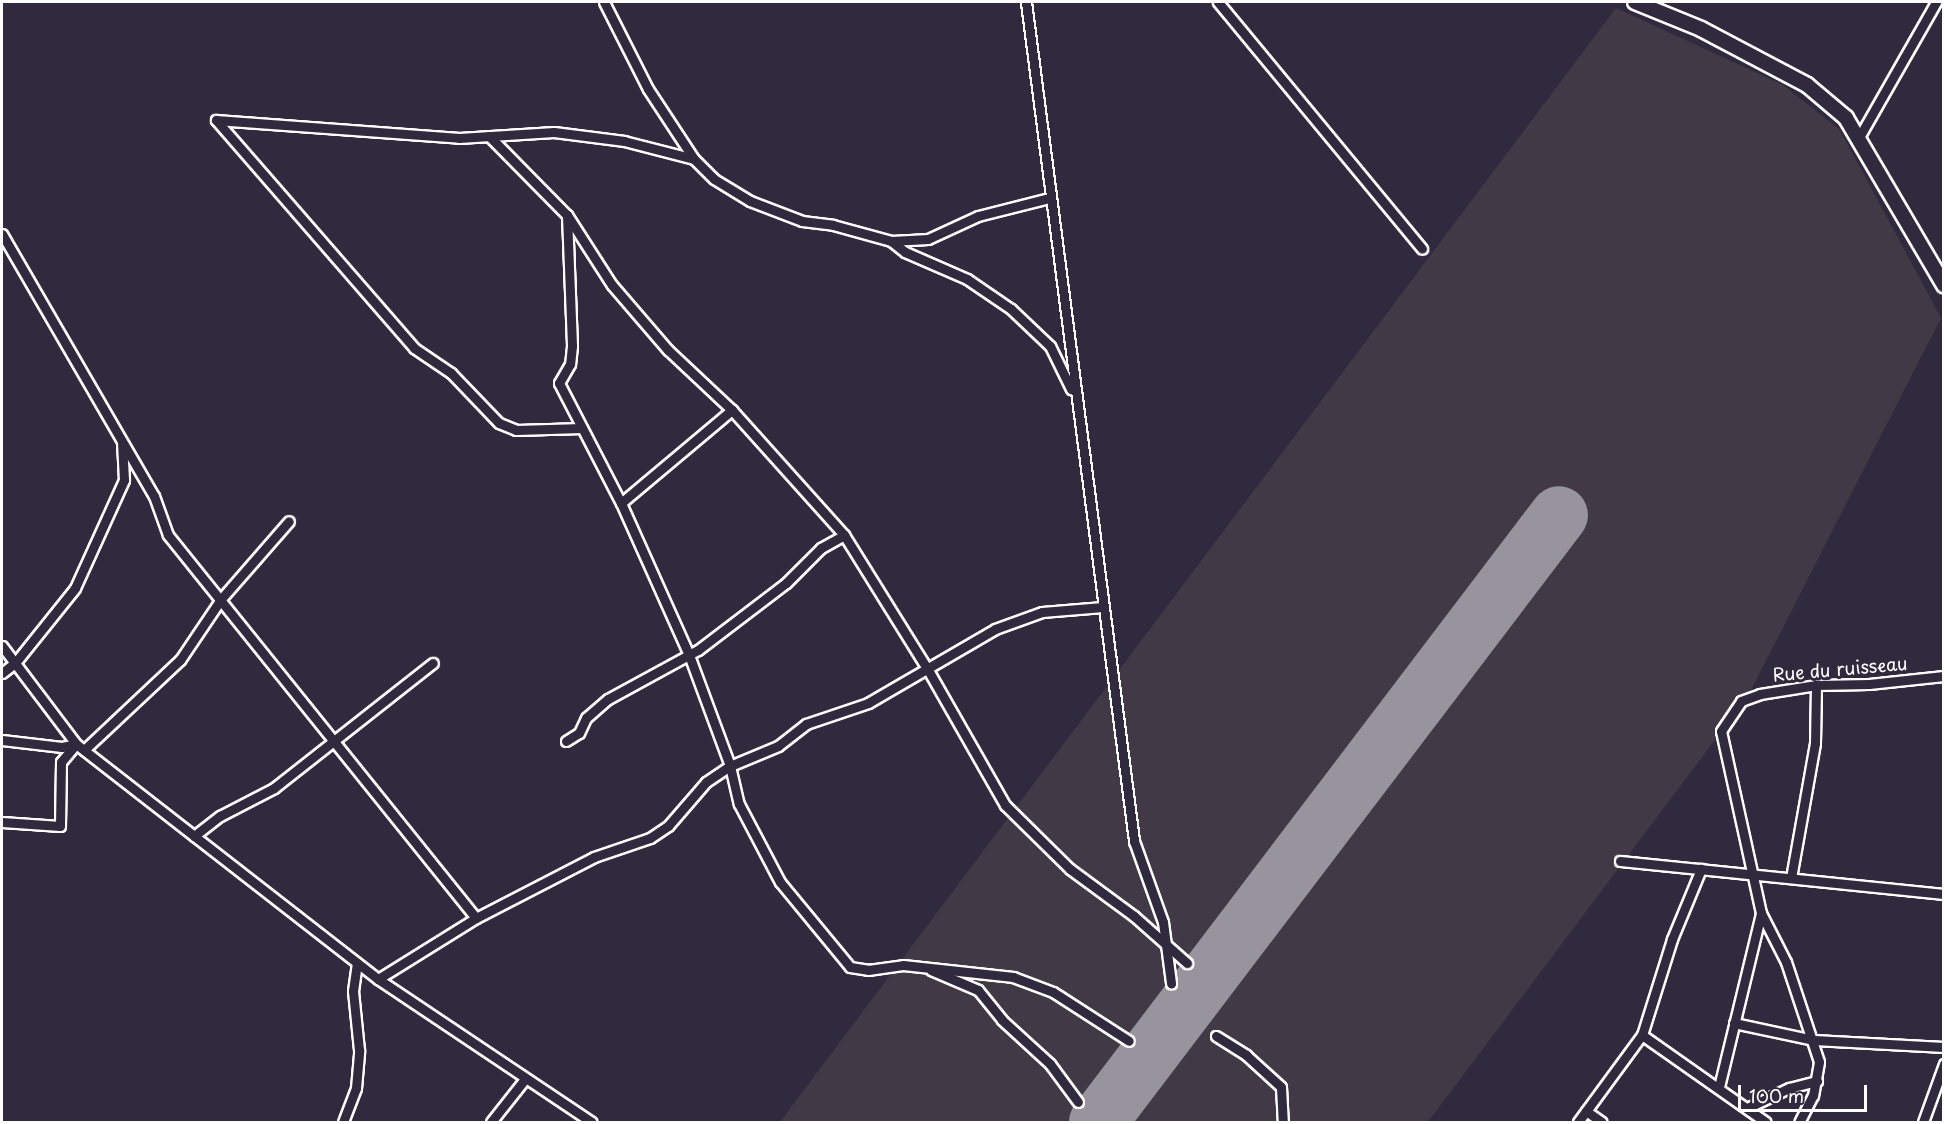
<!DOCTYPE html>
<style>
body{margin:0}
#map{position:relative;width:1945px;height:1124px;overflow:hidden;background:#2f2a3d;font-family:"Playpen Sans",sans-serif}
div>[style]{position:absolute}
.built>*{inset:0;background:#423947}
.runway>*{height:58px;margin:-29px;padding:0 29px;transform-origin:29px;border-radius:29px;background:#97949e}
.roads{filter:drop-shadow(2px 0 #fff) drop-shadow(-2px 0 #fff) drop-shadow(0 2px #fff) drop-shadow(0 -2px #fff)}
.street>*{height:9px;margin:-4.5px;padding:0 4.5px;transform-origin:4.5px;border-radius:4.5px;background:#2f2a3d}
.secondary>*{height:14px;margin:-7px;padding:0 7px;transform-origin:7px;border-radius:7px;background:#2f2a3d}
span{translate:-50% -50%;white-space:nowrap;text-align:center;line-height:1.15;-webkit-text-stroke:6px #2f2a3d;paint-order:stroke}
.street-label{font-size:18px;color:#fff}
.frame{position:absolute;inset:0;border:3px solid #fff;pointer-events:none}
.scale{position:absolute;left:1738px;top:1085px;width:129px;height:27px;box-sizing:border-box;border:3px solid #fff;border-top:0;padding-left:8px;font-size:18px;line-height:21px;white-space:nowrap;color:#fff;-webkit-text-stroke:4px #2f2a3d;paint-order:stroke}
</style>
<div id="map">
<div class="built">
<div style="clip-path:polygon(1616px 8px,1783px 85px,1840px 130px,1941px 318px,1748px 696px,1428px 1122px,780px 1122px)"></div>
</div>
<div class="runway">
<div style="left:1098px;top:1122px;width:762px;rotate:-52.78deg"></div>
</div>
<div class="roads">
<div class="street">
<div style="left:604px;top:2px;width:97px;rotate:63.2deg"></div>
<div style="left:648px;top:89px;width:84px;rotate:56.7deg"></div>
<div style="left:1026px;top:2px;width:846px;rotate:82.66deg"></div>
<div style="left:1134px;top:841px;width:86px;rotate:70.3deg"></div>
<div style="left:1163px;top:922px;width:62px;rotate:82.5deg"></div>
<div style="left:1218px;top:2px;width:320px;rotate:50.4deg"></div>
<div style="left:216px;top:120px;width:244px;rotate:4.2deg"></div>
<div style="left:459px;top:138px;width:95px;rotate:-3.6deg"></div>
<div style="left:554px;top:132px;width:71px;rotate:7.3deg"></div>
<div style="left:624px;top:141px;width:72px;rotate:14.4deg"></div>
<div style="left:694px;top:159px;width:28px;rotate:45deg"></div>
<div style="left:714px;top:179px;width:42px;rotate:31.4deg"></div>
<div style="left:750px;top:201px;width:56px;rotate:21deg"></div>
<div style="left:802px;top:221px;width:31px;rotate:7deg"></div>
<div style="left:833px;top:225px;width:60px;rotate:15.4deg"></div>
<div style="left:891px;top:241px;width:18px;rotate:38deg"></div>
<div style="left:905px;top:252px;width:68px;rotate:23.5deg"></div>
<div style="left:967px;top:279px;width:53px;rotate:34.3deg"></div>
<div style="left:1011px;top:309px;width:54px;rotate:43.5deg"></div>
<div style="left:1050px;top:346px;width:48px;rotate:64deg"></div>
<div style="left:216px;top:120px;width:302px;rotate:49deg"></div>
<div style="left:414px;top:348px;width:45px;rotate:34deg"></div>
<div style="left:451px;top:373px;width:69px;rotate:46.2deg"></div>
<div style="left:499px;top:423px;width:18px;rotate:22deg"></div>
<div style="left:516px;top:430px;width:66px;rotate:-1.7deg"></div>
<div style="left:489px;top:136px;width:111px;rotate:45.4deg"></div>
<div style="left:567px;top:215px;width:83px;rotate:57.3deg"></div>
<div style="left:612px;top:285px;width:86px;rotate:49.3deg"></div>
<div style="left:668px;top:350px;width:88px;rotate:43.2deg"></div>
<div style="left:732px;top:410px;width:168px;rotate:48.1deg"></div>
<div style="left:844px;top:535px;width:159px;rotate:58.1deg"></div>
<div style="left:928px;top:670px;width:155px;rotate:60.3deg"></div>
<div style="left:1005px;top:805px;width:91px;rotate:44.6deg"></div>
<div style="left:1070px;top:869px;width:79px;rotate:36.3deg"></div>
<div style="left:1134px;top:916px;width:71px;rotate:41.6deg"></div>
<div style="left:1858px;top:139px;width:158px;rotate:-60.3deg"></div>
<div style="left:567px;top:215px;width:131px;rotate:87.8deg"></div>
<div style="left:572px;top:346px;width:18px;rotate:96deg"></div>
<div style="left:570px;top:364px;width:22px;rotate:120deg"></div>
<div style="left:559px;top:383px;width:135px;rotate:62.7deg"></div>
<div style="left:621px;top:503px;width:167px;rotate:65.9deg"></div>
<div style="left:689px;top:655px;width:118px;rotate:69.7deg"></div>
<div style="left:730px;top:766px;width:39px;rotate:77deg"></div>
<div style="left:739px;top:804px;width:88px;rotate:62.3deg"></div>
<div style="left:780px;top:882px;width:110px;rotate:50.5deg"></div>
<div style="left:850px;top:967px;width:18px;rotate:9deg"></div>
<div style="left:868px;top:970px;width:35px;rotate:-8deg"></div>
<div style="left:903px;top:965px;width:111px;rotate:6.2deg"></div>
<div style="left:1013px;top:977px;width:43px;rotate:20.6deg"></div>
<div style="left:1053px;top:992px;width:90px;rotate:32.8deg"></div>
<div style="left:2px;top:234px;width:303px;rotate:59.9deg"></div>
<div style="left:154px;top:496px;width:41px;rotate:70.3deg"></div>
<div style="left:168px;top:535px;width:491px;rotate:51.2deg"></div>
<div style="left:891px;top:241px;width:37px;rotate:-3deg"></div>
<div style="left:928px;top:239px;width:55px;rotate:-24.7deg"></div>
<div style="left:978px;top:216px;width:73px;rotate:-14.2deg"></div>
<div style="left:621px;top:503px;width:145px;rotate:-40deg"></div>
<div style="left:2px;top:646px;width:123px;rotate:52.9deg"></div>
<div style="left:76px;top:744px;width:383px;rotate:37.9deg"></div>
<div style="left:378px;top:979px;width:257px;rotate:33.8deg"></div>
<div style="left:2px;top:673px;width:16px;rotate:-38deg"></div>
<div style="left:15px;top:663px;width:96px;rotate:-51.3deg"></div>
<div style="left:75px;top:588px;width:119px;rotate:-65.6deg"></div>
<div style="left:124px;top:480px;width:36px;rotate:-93deg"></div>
<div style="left:2px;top:740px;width:60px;rotate:6.7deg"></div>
<div style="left:62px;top:747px;width:14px;rotate:-12deg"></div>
<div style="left:566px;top:741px;width:15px;rotate:-32deg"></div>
<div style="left:579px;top:733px;width:17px;rotate:-65deg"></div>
<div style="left:586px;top:718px;width:29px;rotate:-41deg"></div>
<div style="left:608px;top:699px;width:102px;rotate:-28.6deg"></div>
<div style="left:698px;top:650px;width:111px;rotate:-37.3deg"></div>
<div style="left:786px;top:583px;width:49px;rotate:-45deg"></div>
<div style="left:821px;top:548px;width:26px;rotate:-29deg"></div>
<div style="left:84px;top:750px;width:132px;rotate:-43.2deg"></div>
<div style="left:180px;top:660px;width:73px;rotate:-56.1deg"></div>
<div style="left:221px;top:599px;width:103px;rotate:-48.9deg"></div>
<div style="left:2px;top:822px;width:58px;rotate:3.9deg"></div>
<div style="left:60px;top:826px;width:64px;rotate:-89.1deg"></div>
<div style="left:61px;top:762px;width:23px;rotate:-50deg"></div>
<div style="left:194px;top:836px;width:33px;rotate:-38deg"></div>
<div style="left:220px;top:816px;width:61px;rotate:-27.4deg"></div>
<div style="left:274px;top:788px;width:202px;rotate:-38.2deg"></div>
<div style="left:1620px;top:861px;width:326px;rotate:5.8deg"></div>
<div style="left:1791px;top:878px;width:137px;rotate:-79.9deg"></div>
<div style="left:1815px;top:743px;width:58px;rotate:-89deg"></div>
<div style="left:1761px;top:913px;width:55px;rotate:63deg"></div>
<div style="left:1786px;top:962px;width:105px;rotate:71.7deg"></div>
<div style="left:1819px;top:1062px;width:34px;rotate:100deg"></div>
<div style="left:1813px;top:1095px;width:30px;rotate:117deg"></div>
<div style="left:931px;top:970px;width:51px;rotate:23.1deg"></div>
<div style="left:978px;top:990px;width:38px;rotate:51deg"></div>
<div style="left:1002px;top:1020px;width:65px;rotate:42.5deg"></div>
<div style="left:1050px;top:1064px;width:47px;rotate:53.6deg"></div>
<div style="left:378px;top:979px;width:115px;rotate:-31.9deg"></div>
<div style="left:476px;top:918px;width:133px;rotate:-27.3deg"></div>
<div style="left:594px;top:857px;width:59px;rotate:-18.7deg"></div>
<div style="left:650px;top:838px;width:22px;rotate:-34deg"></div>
<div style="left:668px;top:826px;width:58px;rotate:-49.2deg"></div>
<div style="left:706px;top:782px;width:29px;rotate:-34deg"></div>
<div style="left:730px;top:766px;width:52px;rotate:-22.6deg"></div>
<div style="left:778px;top:746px;width:36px;rotate:-38deg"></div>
<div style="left:806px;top:724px;width:65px;rotate:-18.7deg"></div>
<div style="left:868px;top:703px;width:147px;rotate:-30.2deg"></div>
<div style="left:995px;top:629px;width:50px;rotate:-19.9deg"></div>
<div style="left:1042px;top:612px;width:61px;rotate:-4.7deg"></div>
<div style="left:1734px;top:1023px;width:82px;rotate:12deg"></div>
<div style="left:1814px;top:1040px;width:130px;rotate:3.1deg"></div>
<div style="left:1642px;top:1035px;width:151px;rotate:35.1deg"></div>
<div style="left:1216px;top:1036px;width:36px;rotate:32deg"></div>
<div style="left:1246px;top:1055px;width:47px;rotate:42.4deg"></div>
<div style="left:1281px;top:1087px;width:35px;rotate:87deg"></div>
<div style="left:1719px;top:1087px;width:179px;rotate:-76.4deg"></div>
<div style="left:1761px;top:913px;width:186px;rotate:-102.4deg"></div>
<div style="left:1721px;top:731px;width:36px;rotate:-56deg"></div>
<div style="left:1741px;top:701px;width:20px;rotate:-20deg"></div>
<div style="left:1760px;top:694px;width:57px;rotate:-9.1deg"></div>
<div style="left:1816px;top:685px;width:53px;rotate:-1.1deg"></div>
<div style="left:1869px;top:684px;width:75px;rotate:-6.1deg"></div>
<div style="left:1747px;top:1108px;width:47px;rotate:-25.5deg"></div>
<div style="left:1789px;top:1088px;width:29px;rotate:-14deg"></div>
<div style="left:1586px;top:1111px;width:19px;rotate:35deg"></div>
<div style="left:343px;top:1122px;width:36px;rotate:-69deg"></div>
<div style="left:356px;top:1088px;width:38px;rotate:-85deg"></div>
<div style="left:359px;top:1050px;width:59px;rotate:-95.8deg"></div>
<div style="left:353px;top:991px;width:28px;rotate:-82deg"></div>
<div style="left:491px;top:1122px;width:55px;rotate:-51.7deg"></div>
<div style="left:1578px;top:1122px;width:108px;rotate:-53.7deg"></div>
<div style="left:1642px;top:1035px;width:101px;rotate:-72.6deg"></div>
<div style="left:1672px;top:939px;width:76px;rotate:-67.5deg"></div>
<div style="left:1923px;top:1122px;width:62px;rotate:-70.1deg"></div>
</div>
<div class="secondary">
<div style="left:1635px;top:2px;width:71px;rotate:22.2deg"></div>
<div style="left:1701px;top:29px;width:120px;rotate:27.8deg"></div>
<div style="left:1807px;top:85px;width:51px;rotate:40.2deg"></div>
<div style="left:1846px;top:118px;width:194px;rotate:59.6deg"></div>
</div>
</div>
<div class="street-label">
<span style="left:1840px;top:669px;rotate:-5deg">Rue du ruisseau</span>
</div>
<div class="frame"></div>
<div class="scale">100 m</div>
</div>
